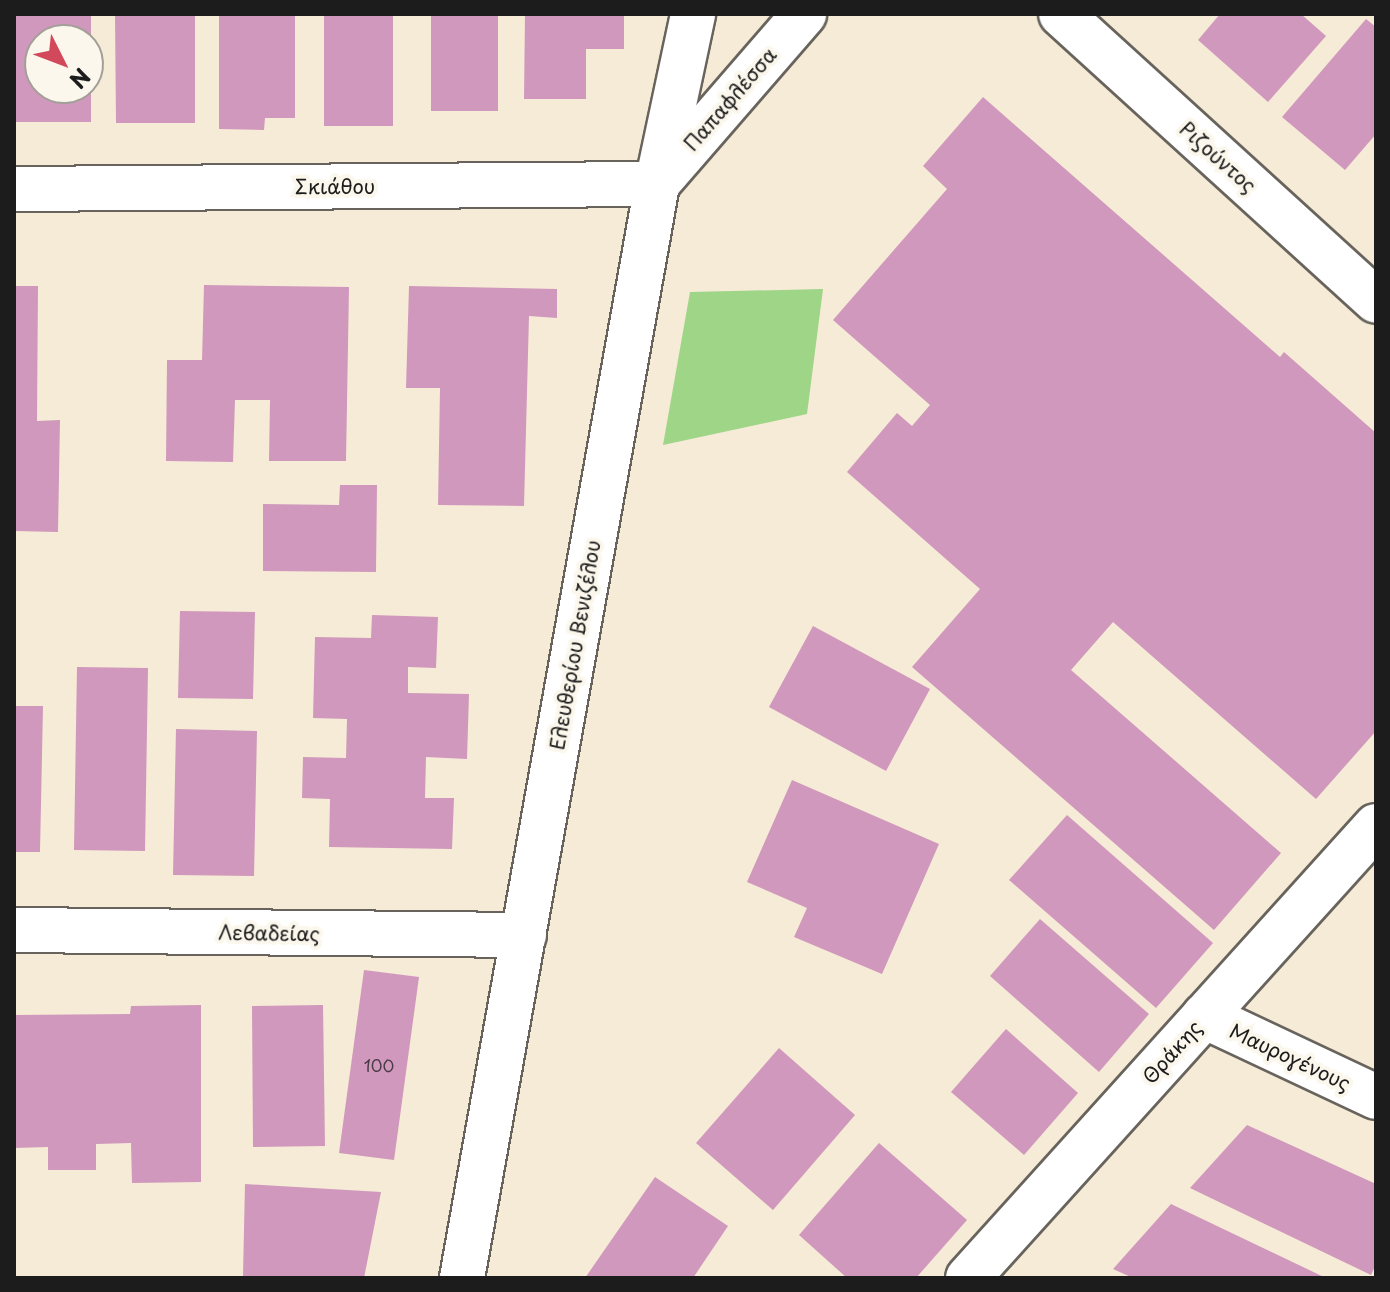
<!DOCTYPE html>
<meta charset="utf-8">
<style>
body{margin:0}
#map{position:relative;width:1390px;height:1292px;overflow:hidden;background:#f6ebd6;font-family:"Playpen Sans",sans-serif}
div>[style]{position:absolute}
.green>*{inset:0;background:#9ed587}
.building>*{inset:0;background:#d098bc}
.roads{filter:drop-shadow(2px 0 #68645d) drop-shadow(-2px 0 #68645d) drop-shadow(0 2px #68645d) drop-shadow(0 -2px #68645d)}
.minor>*{height:44px;margin:-22px;padding:0 22px;transform-origin:22px;border-radius:22px;background:#fff}
.tertiary>*{height:44px;margin:-22px;padding:0 22px;transform-origin:22px;border-radius:22px;background:#fff}
span{translate:-50% -50%;white-space:nowrap;text-align:center;line-height:1.15;-webkit-text-stroke:8px #fbf7ec;paint-order:stroke}
.number-label{font-size:16px;color:#493b44}
.number-label span{-webkit-text-stroke-width:0}
.street-label{font-size:20px;color:#1c1c1c}
.frame{position:absolute;inset:0;border:16px solid #1c1c1c;pointer-events:none}
.north{position:absolute;left:24px;top:24px;width:80px;height:80px;box-sizing:border-box;background:#fbf7ec;border:2px solid #a29f99;border-radius:50%;rotate:132deg;font-size:22px;font-weight:700;line-height:32px;text-align:center;color:#1c1c1c}
.north::after{content:'';display:block;margin:auto;width:28px;height:36px;background:#d1495b;clip-path:polygon(50% 0,100% 100%,50% 72%,0 100%)}
</style>
<div id="map">
<div class="green">
<div style="clip-path:polygon(823px 289px,807px 414px,663px 445px,690px 292px)"></div>
</div>
<div class="building">
<div style="clip-path:polygon(evenodd,14px 14px,91px 14px,91px 122px,14px 122px,14px 14px,40px 40px,88px 40px,88px 88px,40px 88px,40px 40px)"></div>
<div style="clip-path:polygon(115px 14px,195px 14px,195px 123px,116px 123px)"></div>
<div style="clip-path:polygon(219px 14px,295px 14px,295px 118px,265px 118px,264px 130px,219px 129px)"></div>
<div style="clip-path:polygon(324px 14px,393px 14px,393px 126px,324px 126px)"></div>
<div style="clip-path:polygon(431px 14px,498px 14px,498px 111px,431px 111px)"></div>
<div style="clip-path:polygon(525px 14px,624px 14px,624px 49px,586px 49px,586px 99px,524px 99px)"></div>
<div style="clip-path:polygon(1220px 14px,1301px 14px,1326px 36px,1268px 102px,1198px 40px)"></div>
<div style="clip-path:polygon(1366px 19px,1376px 27px,1376px 134px,1345px 170px,1282px 117px)"></div>
<div style="clip-path:polygon(983px 97px,1280px 357px,1284px 352px,1376px 433px,1376px 731px,1316px 799px,1113px 622px,1071px 670px,1281px 853px,1214px 930px,912px 667px,980px 589px,847px 472px,897px 413px,912px 426px,930px 405px,833px 320px,947px 189px,923px 166px)"></div>
<div style="clip-path:polygon(204px 285px,349px 287px,346px 461px,269px 461px,270px 400px,235px 400px,233px 462px,166px 461px,167px 360px,202px 360px)"></div>
<div style="clip-path:polygon(14px 286px,38px 286px,37px 421px,60px 420px,58px 532px,14px 531px)"></div>
<div style="clip-path:polygon(409px 286px,557px 289px,557px 318px,529px 316px,524px 506px,438px 505px,440px 388px,406px 388px)"></div>
<div style="clip-path:polygon(340px 485px,377px 485px,376px 572px,263px 571px,263px 504px,339px 505px)"></div>
<div style="clip-path:polygon(180px 611px,255px 612px,253px 699px,178px 698px)"></div>
<div style="clip-path:polygon(372px 615px,438px 617px,436px 668px,408px 667px,408px 693px,469px 694px,467px 759px,426px 757px,425px 798px,454px 798px,452px 849px,329px 847px,330px 799px,302px 798px,303px 757px,346px 758px,347px 719px,313px 718px,315px 637px,371px 638px)"></div>
<div style="clip-path:polygon(813px 626px,930px 689px,886px 771px,769px 707px)"></div>
<div style="clip-path:polygon(77px 667px,148px 668px,145px 851px,74px 850px)"></div>
<div style="clip-path:polygon(14px 706px,43px 706px,40px 852px,14px 852px)"></div>
<div style="clip-path:polygon(176px 729px,257px 731px,254px 876px,173px 875px)"></div>
<div style="clip-path:polygon(792px 780px,939px 844px,882px 974px,794px 937px,807px 908px,747px 882px)"></div>
<div style="clip-path:polygon(1067px 815px,1213px 943px,1156px 1008px,1009px 880px)"></div>
<div style="clip-path:polygon(1040px 919px,1149px 1014px,1099px 1072px,990px 976px)"></div>
<div style="clip-path:polygon(364px 970px,419px 977px,394px 1160px,339px 1153px)"></div>
<div style="clip-path:polygon(201px 1005px,201px 1182px,132px 1183px,131px 1143px,96px 1144px,96px 1170px,48px 1170px,48px 1147px,14px 1148px,14px 1015px,130px 1014px,131px 1006px)"></div>
<div style="clip-path:polygon(323px 1005px,325px 1146px,253px 1147px,252px 1006px)"></div>
<div style="clip-path:polygon(1006px 1029px,1078px 1093px,1024px 1155px,951px 1092px)"></div>
<div style="clip-path:polygon(779px 1048px,855px 1115px,773px 1210px,696px 1143px)"></div>
<div style="clip-path:polygon(1247px 1125px,1376px 1184px,1376px 1264px,1371px 1275px,1190px 1188px)"></div>
<div style="clip-path:polygon(879px 1143px,967px 1220px,916px 1278px,847px 1278px,799px 1235px)"></div>
<div style="clip-path:polygon(655px 1177px,728px 1226px,693px 1278px,585px 1278px)"></div>
<div style="clip-path:polygon(245px 1184px,381px 1192px,364px 1278px,243px 1276px)"></div>
<div style="clip-path:polygon(1171px 1204px,1326px 1278px,1133px 1278px,1113px 1269px)"></div>
</div>
<div class="roads">
<div class="minor">
<div style="left:1061px;top:14px;width:426px;rotate:42.3deg"></div>
<div style="left:14px;top:189px;width:643px;rotate:-0.45deg"></div>
<div style="left:657px;top:184px;width:225px;rotate:-49.1deg"></div>
<div style="left:14px;top:930px;width:510px;rotate:0.56deg"></div>
<div style="left:1204px;top:1016px;width:190px;rotate:25.2deg"></div>
</div>
<div class="tertiary">
<div style="left:462px;top:1278px;width:1111px;rotate:-79.89deg"></div>
<div style="left:657px;top:184px;width:174px;rotate:-78deg"></div>
<div style="left:968px;top:1278px;width:609px;rotate:-47.93deg"></div>
</div>
</div>
<div class="number-label">
<span style="left:379px;top:1065px">100</span>
</div>
<div class="street-label">
<span style="left:730px;top:99px;rotate:-49deg">Παπαφλέσσα</span>
<span style="left:1218px;top:157px;rotate:42deg">Ριζούντος</span>
<span style="left:335px;top:186px">Σκιάθου</span>
<span style="left:575px;top:645px;rotate:-80deg">Ελευθερίου Βενιζέλου</span>
<span style="left:269px;top:933px;rotate:1deg">Λεβαδείας</span>
<span style="left:1172px;top:1052px;rotate:-48deg">Θράκης</span>
<span style="left:1290px;top:1057px;rotate:25deg">Μαυρογένους</span>
</div>
<div class="frame"></div>
<div class="north">N</div>
</div>
